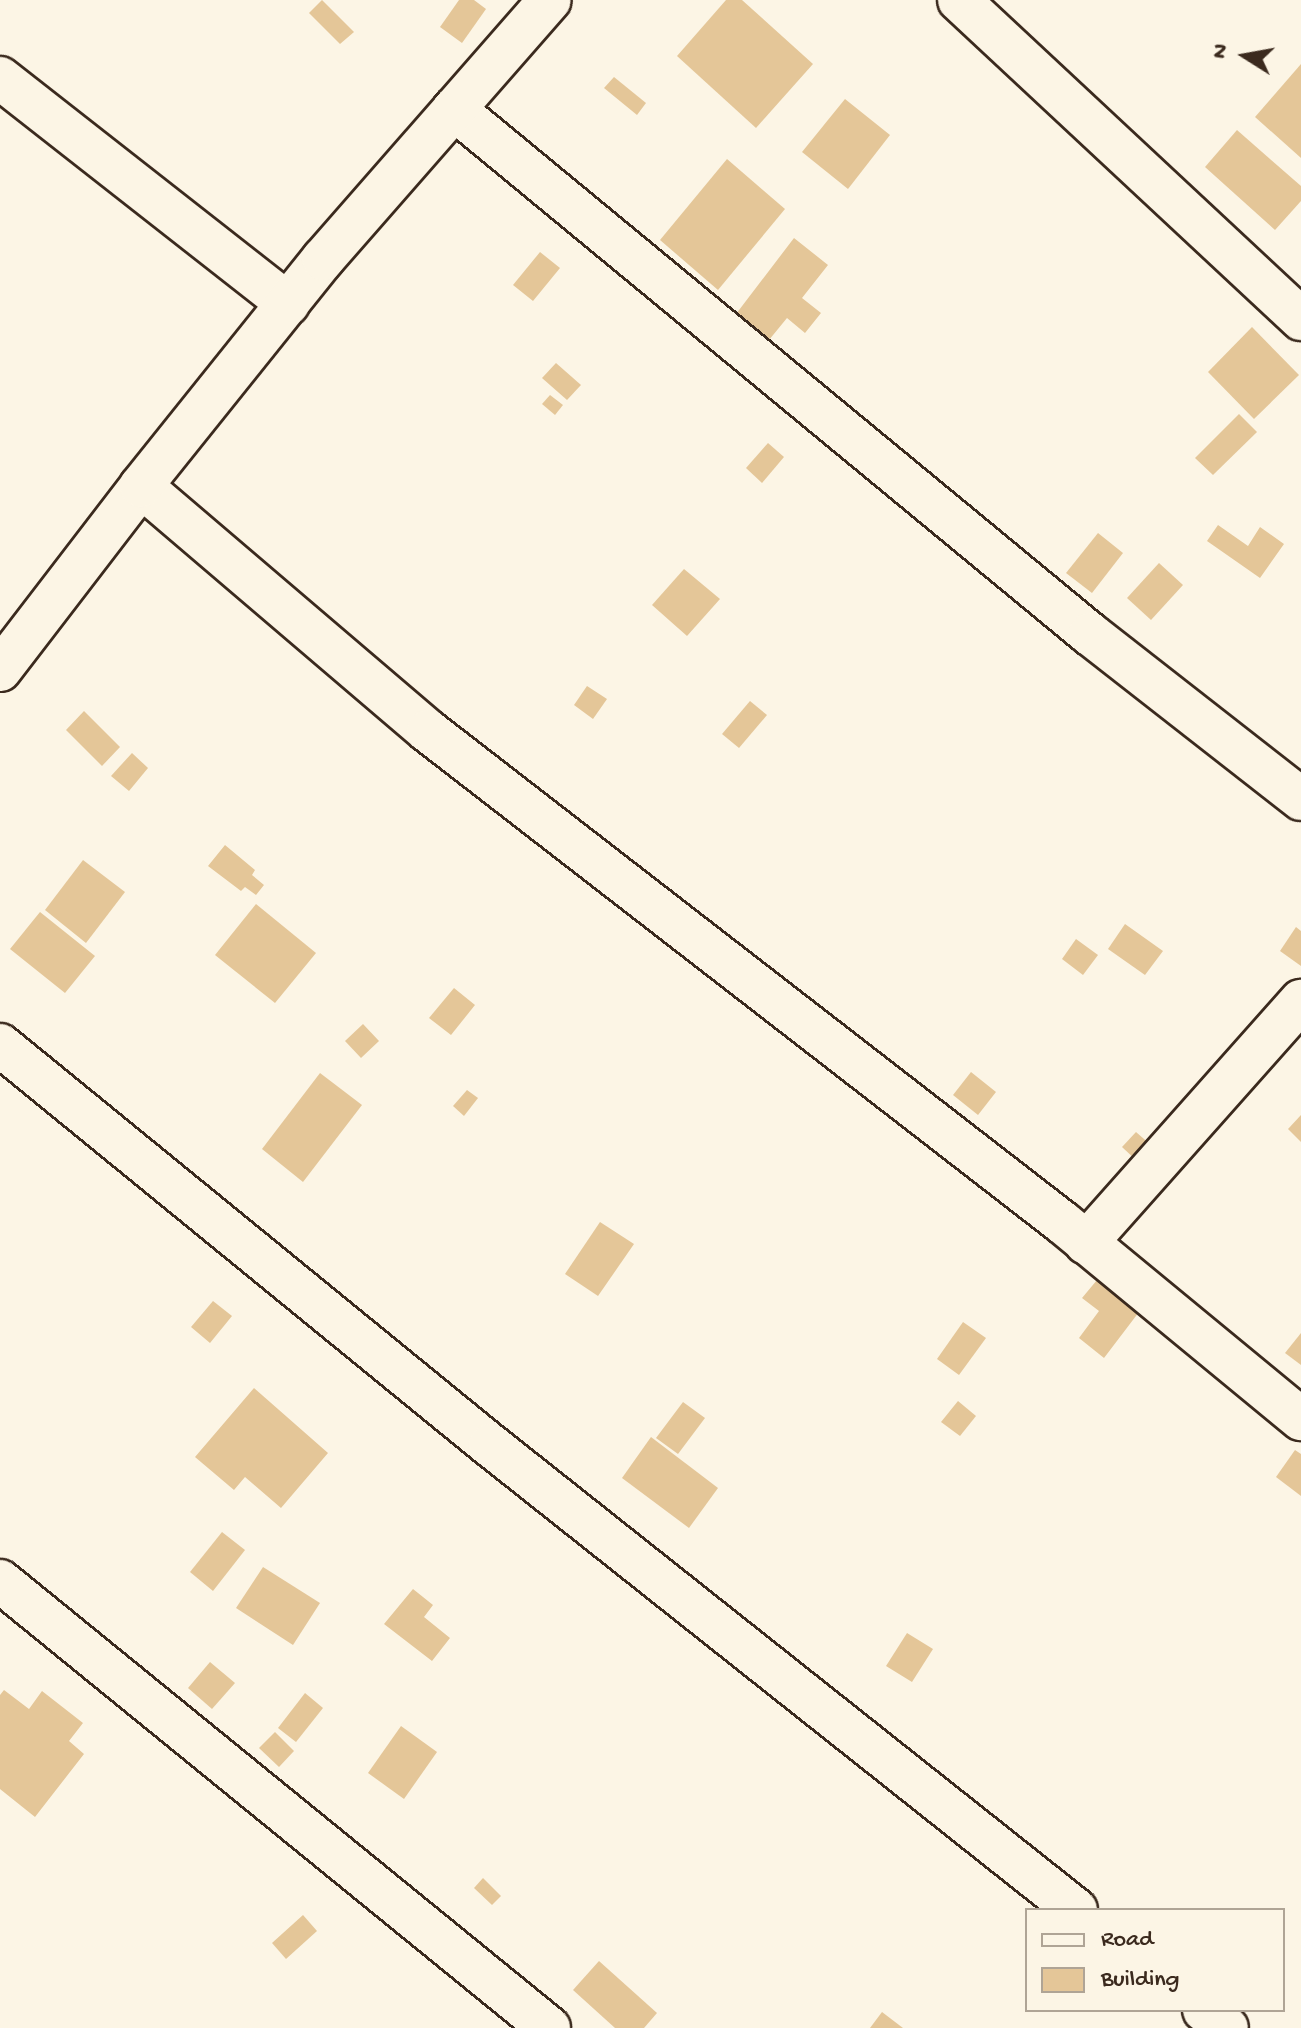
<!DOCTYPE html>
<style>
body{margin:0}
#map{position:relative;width:1301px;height:2028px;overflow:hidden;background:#fcf5e5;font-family:"Gochi Hand",sans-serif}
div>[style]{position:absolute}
.building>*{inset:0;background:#e4c698}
.roads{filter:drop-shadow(2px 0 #3b2a1e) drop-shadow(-2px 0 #3b2a1e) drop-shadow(0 2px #3b2a1e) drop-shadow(0 -2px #3b2a1e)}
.minor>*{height:42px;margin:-21px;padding:0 21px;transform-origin:21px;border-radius:21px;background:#fcf5e5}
span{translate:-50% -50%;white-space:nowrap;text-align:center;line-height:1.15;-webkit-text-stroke:7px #fcf5e5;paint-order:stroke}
.legend{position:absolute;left:1025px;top:1908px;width:260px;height:104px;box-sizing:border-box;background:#fcf5e5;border:2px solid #afa495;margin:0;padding:10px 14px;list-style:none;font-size:24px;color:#3b2a1e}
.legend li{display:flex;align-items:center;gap:16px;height:40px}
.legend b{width:40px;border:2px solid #afa495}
.north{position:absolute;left:1205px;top:16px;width:80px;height:80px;-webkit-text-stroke:6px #fcf5e5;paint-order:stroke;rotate:281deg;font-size:22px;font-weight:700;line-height:32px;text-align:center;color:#3b2a1e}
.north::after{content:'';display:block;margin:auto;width:28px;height:36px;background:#3b2a1e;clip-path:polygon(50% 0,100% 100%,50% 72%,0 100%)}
</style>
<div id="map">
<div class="building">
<div style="clip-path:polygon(322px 0,354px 32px,340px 44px,309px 13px)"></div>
<div style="clip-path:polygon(459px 0,474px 0,486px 9px,462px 43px,440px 27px)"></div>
<div style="clip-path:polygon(726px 0,742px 0,813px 64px,756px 128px,677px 56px)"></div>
<div style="clip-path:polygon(1301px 64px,1301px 158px,1255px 117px)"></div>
<div style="clip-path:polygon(614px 77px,646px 103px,637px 115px,604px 88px)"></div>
<div style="clip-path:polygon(845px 99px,890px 135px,848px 189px,802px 152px)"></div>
<div style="clip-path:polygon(1237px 130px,1301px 186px,1301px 201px,1275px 230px,1205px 167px)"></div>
<div style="clip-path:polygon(727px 159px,785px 209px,718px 290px,660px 240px)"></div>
<div style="clip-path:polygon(794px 238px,828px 265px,802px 298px,821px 313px,805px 333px,787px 318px,769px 340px,736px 314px)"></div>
<div style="clip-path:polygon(540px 252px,560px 268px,533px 301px,513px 285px)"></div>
<div style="clip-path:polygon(1252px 327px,1299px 375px,1254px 419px,1208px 372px)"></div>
<div style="clip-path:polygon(556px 363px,581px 385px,567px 400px,542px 378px)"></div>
<div style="clip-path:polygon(550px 395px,563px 405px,555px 415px,542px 404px)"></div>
<div style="clip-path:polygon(1239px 414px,1257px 432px,1213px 475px,1195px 458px)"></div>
<div style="clip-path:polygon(768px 443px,784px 457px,762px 483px,746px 468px)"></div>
<div style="clip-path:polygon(1218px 525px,1248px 546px,1260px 527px,1284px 544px,1260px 578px,1207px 541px)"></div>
<div style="clip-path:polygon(1098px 533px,1123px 553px,1092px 593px,1066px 573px)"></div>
<div style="clip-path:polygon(1159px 563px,1183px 585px,1151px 620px,1127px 598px)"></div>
<div style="clip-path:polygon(684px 569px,720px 599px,687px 636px,652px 605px)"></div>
<div style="clip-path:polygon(587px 686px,607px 699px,593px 719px,574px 705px)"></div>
<div style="clip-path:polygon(750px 701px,767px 715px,739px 748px,722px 734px)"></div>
<div style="clip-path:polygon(84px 711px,120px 747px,102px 766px,66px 730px)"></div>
<div style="clip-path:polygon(132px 753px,148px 768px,129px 791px,111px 776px)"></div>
<div style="clip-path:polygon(225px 845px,255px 870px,252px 875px,264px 885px,256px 895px,245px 887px,241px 891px,208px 866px)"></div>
<div style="clip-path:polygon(83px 860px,125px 892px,86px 943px,45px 910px)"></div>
<div style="clip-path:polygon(256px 904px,316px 953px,275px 1003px,215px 955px)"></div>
<div style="clip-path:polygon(40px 912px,95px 956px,65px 993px,10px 949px)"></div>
<div style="clip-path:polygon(1125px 924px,1163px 951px,1145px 975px,1108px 949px)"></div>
<div style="clip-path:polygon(1296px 927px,1301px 931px,1301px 966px,1280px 951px)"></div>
<div style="clip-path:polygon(1076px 939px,1098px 955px,1083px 975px,1062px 959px)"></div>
<div style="clip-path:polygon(454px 988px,475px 1005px,451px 1035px,429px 1018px)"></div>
<div style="clip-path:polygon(363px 1024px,379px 1041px,361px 1058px,345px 1041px)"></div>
<div style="clip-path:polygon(971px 1072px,996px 1092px,978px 1115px,953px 1095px)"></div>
<div style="clip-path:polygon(320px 1073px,362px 1105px,303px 1182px,262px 1149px)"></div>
<div style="clip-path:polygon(467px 1090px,478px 1098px,464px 1116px,453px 1106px)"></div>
<div style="clip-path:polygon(1301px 1115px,1301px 1142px,1288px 1129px)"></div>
<div style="clip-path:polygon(1136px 1132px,1152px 1146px,1137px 1161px,1122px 1147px)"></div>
<div style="clip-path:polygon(600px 1222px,634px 1244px,598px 1296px,565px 1274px)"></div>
<div style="clip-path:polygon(1097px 1280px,1139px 1312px,1104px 1358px,1079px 1338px,1099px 1311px,1082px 1298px)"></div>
<div style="clip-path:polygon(213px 1301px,232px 1316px,210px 1343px,191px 1327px)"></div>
<div style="clip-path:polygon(963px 1322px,986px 1338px,959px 1375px,937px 1359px)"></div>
<div style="clip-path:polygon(1301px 1333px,1301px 1365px,1285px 1353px)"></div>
<div style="clip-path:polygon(254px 1388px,328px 1453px,281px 1508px,245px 1477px,234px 1490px,195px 1457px)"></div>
<div style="clip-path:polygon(958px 1401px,976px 1416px,960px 1436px,941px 1422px)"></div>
<div style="clip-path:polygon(683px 1402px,705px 1418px,678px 1454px,656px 1438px)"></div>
<div style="clip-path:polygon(651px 1437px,718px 1488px,689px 1528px,622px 1478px)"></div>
<div style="clip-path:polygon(1295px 1450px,1301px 1454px,1301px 1496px,1276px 1477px)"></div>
<div style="clip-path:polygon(222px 1532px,245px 1550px,213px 1591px,190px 1572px)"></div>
<div style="clip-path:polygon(263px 1567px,320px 1603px,293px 1645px,236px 1608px)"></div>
<div style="clip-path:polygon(413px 1589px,433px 1605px,424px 1617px,450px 1638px,432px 1661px,384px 1624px)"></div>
<div style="clip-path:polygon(907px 1633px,933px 1649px,912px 1682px,886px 1666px)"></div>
<div style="clip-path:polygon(210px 1662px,235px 1683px,212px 1709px,188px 1688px)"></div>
<div style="clip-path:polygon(4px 1690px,29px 1709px,42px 1691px,83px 1723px,69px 1741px,84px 1754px,35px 1817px,0 1789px,0 1695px)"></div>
<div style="clip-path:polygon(305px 1693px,323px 1708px,296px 1742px,278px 1728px)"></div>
<div style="clip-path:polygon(401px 1726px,437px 1752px,404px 1799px,368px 1773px)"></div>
<div style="clip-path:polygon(275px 1732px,294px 1751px,279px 1767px,259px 1748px)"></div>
<div style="clip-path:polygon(483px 1878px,501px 1896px,492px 1905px,474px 1888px)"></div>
<div style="clip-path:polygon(303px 1915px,317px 1931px,286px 1959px,272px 1943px)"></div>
<div style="clip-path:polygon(599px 1961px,657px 2013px,644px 2028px,615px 2028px,573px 1990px)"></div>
<div style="clip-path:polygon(882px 2012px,903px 2028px,870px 2028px)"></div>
</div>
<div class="roads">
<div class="minor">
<div style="left:959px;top:0;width:468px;rotate:43deg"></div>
<div style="left:0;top:78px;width:366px;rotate:38.1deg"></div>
<div style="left:454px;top:109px;width:825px;rotate:39.54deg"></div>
<div style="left:1090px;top:634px;width:268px;rotate:38deg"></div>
<div style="left:141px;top:486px;width:377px;rotate:40.5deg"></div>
<div style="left:428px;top:731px;width:802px;rotate:37.76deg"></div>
<div style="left:1062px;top:1222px;width:310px;rotate:39.5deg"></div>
<div style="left:0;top:670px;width:232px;rotate:-52.5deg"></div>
<div style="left:141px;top:486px;width:291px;rotate:-51.3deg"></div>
<div style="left:323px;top:259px;width:344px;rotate:-48.8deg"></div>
<div style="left:0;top:1045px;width:633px;rotate:39.23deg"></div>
<div style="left:490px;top:1445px;width:748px;rotate:38.43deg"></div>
<div style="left:1086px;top:1243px;width:324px;rotate:-48.4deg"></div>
<div style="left:0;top:1581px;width:708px;rotate:39.15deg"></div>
<div style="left:1204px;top:2010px;width:29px;rotate:38deg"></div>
</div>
</div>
<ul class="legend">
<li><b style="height:10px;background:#fcf5e5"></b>Road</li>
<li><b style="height:22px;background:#e4c698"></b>Building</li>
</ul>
<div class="north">N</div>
</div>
